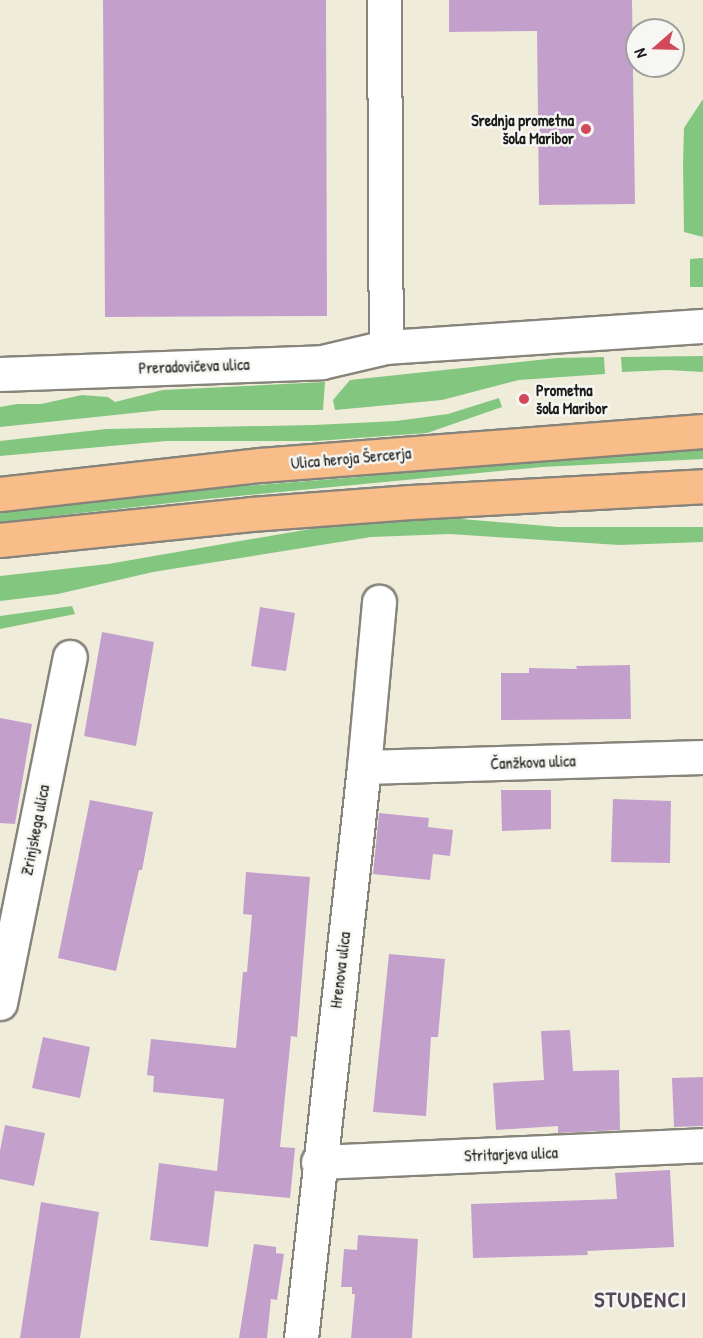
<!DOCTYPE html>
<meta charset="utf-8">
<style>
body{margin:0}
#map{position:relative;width:703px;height:1338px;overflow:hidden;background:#f0ecda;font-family:"Patrick Hand",sans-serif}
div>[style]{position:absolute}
.green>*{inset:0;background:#83c67f}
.building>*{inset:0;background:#c3a0cc}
.roads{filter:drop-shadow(2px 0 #86847b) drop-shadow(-2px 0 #86847b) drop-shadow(0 2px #86847b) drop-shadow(0 -2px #86847b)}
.minor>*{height:33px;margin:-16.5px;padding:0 16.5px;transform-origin:16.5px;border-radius:16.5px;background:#fff}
.primary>*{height:33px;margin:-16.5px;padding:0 16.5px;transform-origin:16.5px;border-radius:16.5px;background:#f8bd89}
.dots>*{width:16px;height:16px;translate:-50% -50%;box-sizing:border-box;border:3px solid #f6f6f2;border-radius:50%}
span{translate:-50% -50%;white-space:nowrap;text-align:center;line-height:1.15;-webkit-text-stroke:5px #f6f6f2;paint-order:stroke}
.poi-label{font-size:16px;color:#1c1c1c;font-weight:700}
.right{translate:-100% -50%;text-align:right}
.left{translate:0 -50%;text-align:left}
.street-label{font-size:16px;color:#1c1c1c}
.district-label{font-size:22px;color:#564a5a;font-weight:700;letter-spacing:1.5px}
.north{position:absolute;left:625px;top:18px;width:60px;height:60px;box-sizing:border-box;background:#f6f6f2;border:2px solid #9f9f9c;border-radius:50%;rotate:250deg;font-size:16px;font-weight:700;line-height:24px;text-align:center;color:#1c1c1c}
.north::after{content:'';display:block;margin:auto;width:21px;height:27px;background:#d1495b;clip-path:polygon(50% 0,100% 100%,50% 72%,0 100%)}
</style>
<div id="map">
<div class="green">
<div style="clip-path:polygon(703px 99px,703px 237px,684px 232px,683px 164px,684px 128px)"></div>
<div style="clip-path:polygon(703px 258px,703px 287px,690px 287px,690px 259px)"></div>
<div style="clip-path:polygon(703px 356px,703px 372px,667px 370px,622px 372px,621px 357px)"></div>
<div style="clip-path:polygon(604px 357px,605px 374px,519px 380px,442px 400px,335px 410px,333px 400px,350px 380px,557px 358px)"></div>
<div style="clip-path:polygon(325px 382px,323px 410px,162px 410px,0 427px,0 407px,17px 404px,41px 404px,82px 395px,108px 397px,115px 402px,163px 390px)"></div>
<div style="clip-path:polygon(499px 398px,502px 407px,427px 433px,316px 441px,166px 441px,0 456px,0 441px,106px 429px,314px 425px,396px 421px,448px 414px)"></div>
<div style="clip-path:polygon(703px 448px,703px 459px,542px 467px,207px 499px,0 522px,0 512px,205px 489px,359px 477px,597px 453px)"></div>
<div style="clip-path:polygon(449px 518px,558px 527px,703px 527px,703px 542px,619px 545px,450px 534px,371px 537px,153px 572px,58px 594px,0 601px,0 576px,108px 564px,333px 525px,399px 519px)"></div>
<div style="clip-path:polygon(72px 606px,75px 614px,0 629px,0 616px)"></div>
</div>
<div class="building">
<div style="clip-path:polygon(103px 0,326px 0,327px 316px,105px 317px)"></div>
<div style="clip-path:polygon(449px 0,632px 0,635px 204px,539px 205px,537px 31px,449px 32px)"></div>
<div style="clip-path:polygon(260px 607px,295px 613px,286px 671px,251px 666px)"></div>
<div style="clip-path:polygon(102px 632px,154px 642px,136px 746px,84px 736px)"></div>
<div style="clip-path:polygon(630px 665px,631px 719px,501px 720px,501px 673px,529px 673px,529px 668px,577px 669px,576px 666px)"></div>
<div style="clip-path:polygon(0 718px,32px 724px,15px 824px,0 823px)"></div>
<div style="clip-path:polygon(501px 790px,551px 790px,551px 829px,502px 831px)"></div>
<div style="clip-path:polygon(613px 799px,671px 801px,670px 863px,611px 862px)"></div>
<div style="clip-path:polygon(90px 800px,153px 812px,142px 870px,139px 870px,116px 971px,58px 958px)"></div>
<div style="clip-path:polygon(379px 813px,429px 818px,428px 827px,453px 830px,450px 856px,433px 854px,430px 880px,373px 874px)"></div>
<div style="clip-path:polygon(246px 872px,310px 877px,297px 1037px,291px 1036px,280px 1147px,295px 1148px,290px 1198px,215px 1191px,216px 1182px,208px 1247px,150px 1240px,159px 1163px,217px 1171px,224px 1099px,153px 1092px,154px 1076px,147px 1075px,151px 1039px,236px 1048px,243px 972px,247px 972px,252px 915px,243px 914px)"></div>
<div style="clip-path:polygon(389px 954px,445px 959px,438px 1037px,431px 1037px,426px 1116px,373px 1112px)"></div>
<div style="clip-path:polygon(570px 1030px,573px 1071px,619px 1070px,620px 1130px,558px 1133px,558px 1126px,496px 1130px,493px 1083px,544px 1080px,541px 1031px)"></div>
<div style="clip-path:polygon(43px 1037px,90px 1047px,80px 1098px,32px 1088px)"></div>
<div style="clip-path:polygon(703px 1077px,703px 1126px,674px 1127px,672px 1078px)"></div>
<div style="clip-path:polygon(5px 1125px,45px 1133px,34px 1186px,0 1179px,0 1151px)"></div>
<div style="clip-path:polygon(670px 1170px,674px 1247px,587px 1251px,588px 1255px,473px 1258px,471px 1204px,617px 1199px,615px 1173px)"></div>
<div style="clip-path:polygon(41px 1202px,99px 1212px,80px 1338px,20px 1338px)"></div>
<div style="clip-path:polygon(358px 1235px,418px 1239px,412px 1338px,351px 1338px,355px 1294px,352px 1294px,352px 1287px,341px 1287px,344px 1249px,357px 1250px)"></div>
<div style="clip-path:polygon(254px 1244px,276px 1247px,276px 1253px,284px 1254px,277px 1300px,271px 1299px,267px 1338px,239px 1338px)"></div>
</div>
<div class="roads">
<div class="minor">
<div style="left:384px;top:0;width:347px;rotate:89.7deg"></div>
<div style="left:0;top:374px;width:322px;rotate:-2.1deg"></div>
<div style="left:322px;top:362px;width:66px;rotate:-13.2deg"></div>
<div style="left:386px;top:347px;width:318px;rotate:-3.8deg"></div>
<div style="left:364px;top:767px;width:339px;rotate:-1.7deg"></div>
<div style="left:0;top:1003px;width:353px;rotate:-78.6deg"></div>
<div style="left:318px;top:1162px;width:385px;rotate:-2.5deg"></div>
<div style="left:301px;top:1338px;width:574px;rotate:-83.7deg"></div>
<div style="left:364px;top:767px;width:166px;rotate:-84.8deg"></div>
</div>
<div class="primary">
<div style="left:0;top:494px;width:262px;rotate:-6.4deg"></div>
<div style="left:260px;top:465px;width:444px;rotate:-4.4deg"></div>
<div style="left:0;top:540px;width:252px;rotate:-5.9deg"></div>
<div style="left:251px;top:514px;width:160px;rotate:-4.3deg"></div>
<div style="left:411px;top:502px;width:292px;rotate:-3.1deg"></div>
</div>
</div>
<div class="dots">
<div style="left:586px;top:129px;background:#d1495b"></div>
<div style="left:524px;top:399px;background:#d1495b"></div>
</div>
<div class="poi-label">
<span class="right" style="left:574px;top:129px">Srednja prometna<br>šola Maribor</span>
<span class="left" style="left:536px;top:399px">Prometna<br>šola Maribor</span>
</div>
<div class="street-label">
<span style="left:194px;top:366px;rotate:-2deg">Preradovičeva ulica</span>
<span style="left:351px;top:458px;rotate:-5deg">Ulica heroja Šercerja</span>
<span style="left:533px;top:762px;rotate:-2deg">Čanžkova ulica</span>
<span style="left:35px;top:830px;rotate:-79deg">Zrinjskega ulica</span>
<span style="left:340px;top:970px;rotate:-83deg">Hrenova ulica</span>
<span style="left:511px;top:1154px;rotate:-2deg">Stritarjeva ulica</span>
</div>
<div class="district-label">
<span style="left:641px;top:1300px">STUDENCI</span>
</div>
<div class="north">N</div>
</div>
